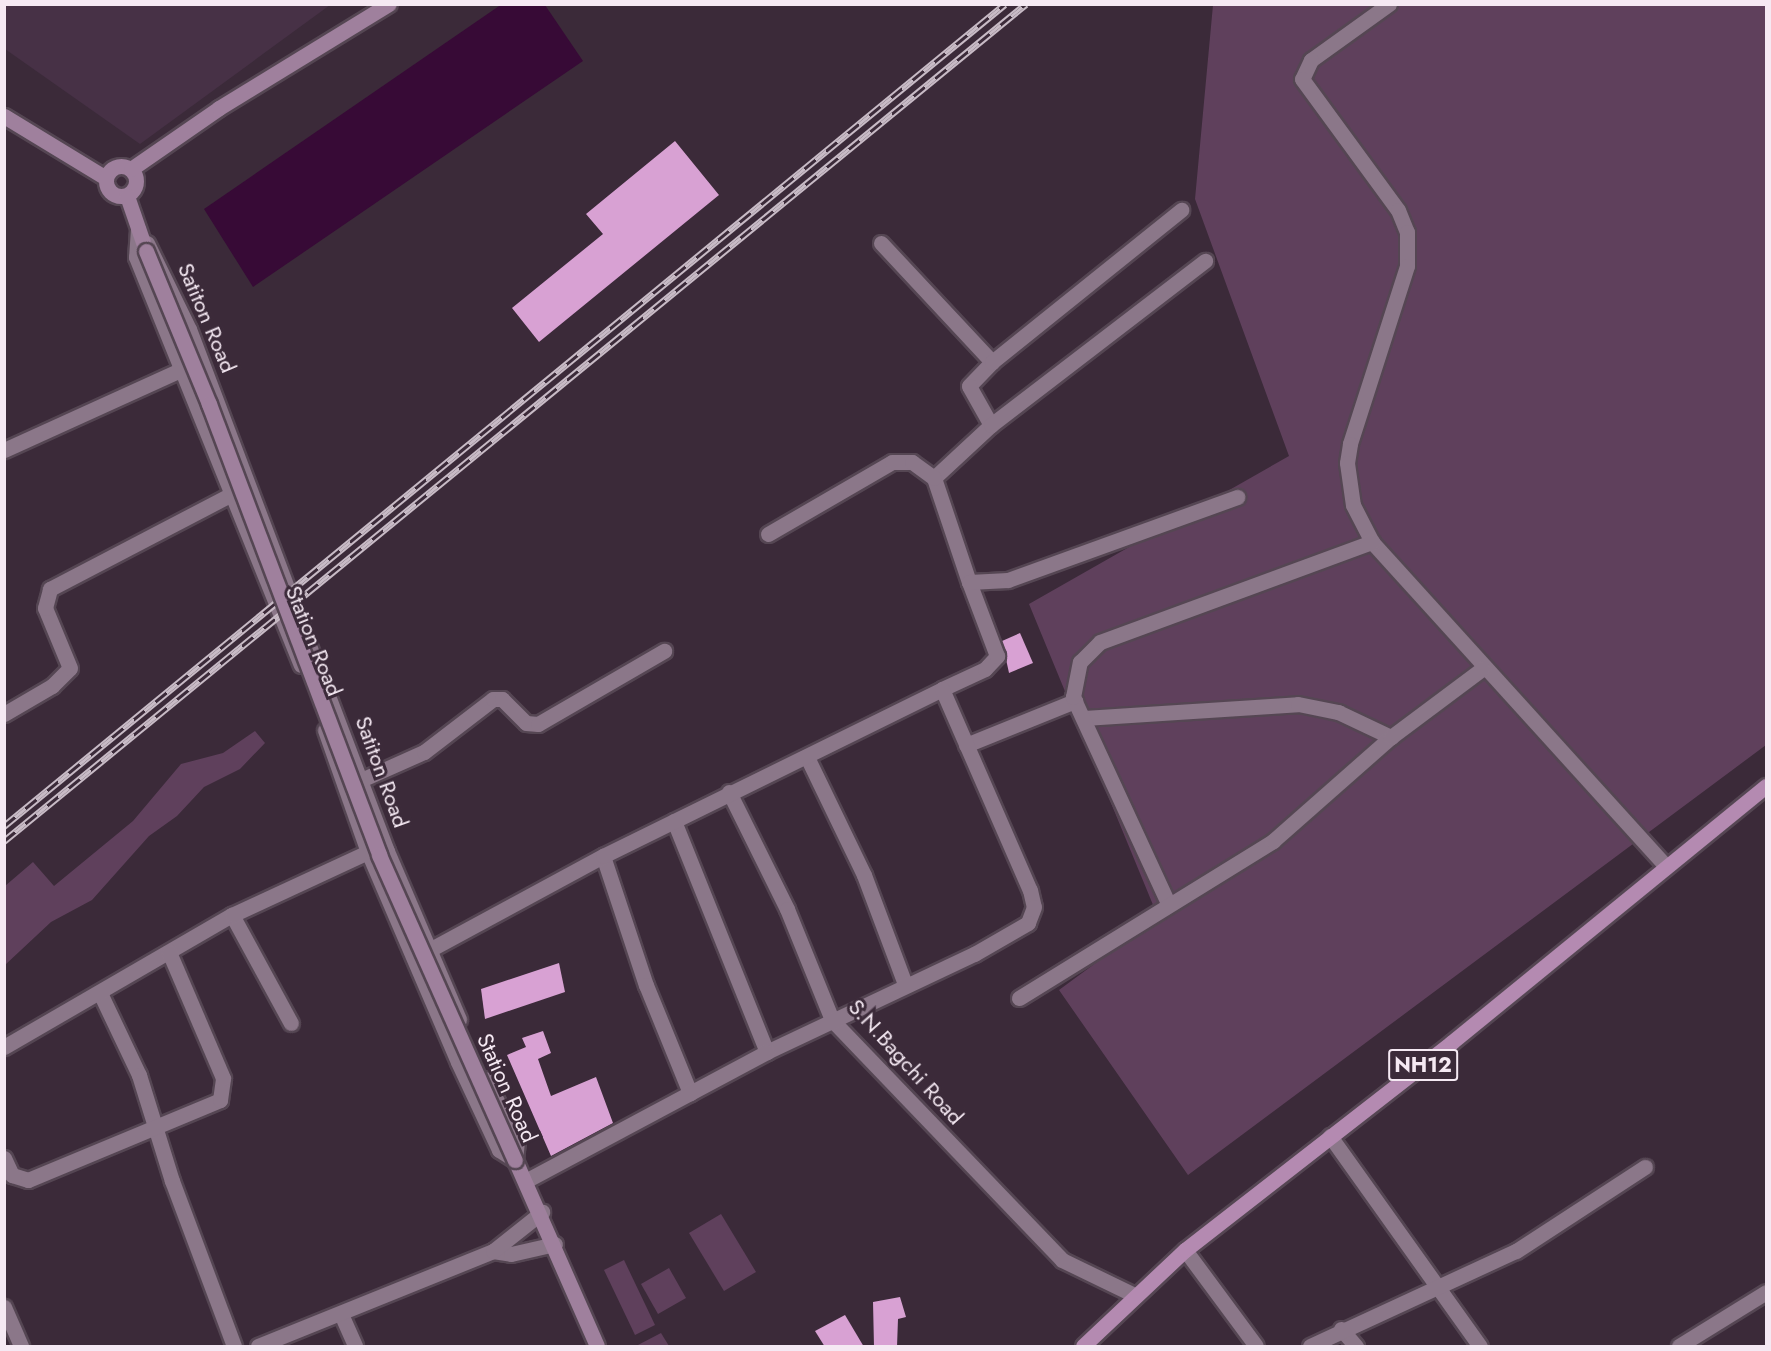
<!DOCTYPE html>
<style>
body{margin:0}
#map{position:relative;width:1771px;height:1351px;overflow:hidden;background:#3b2a39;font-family:Jost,sans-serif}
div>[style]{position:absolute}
.built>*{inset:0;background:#473146}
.green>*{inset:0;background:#5f405c}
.water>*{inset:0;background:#370a36}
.building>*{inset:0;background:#d8a1d3}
.roads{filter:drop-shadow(2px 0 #554653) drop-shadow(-2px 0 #554653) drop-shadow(0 2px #554653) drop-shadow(0 -2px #554653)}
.street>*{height:15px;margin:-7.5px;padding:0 7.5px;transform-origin:7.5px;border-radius:7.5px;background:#8b7789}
.secondary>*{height:15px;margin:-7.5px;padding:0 7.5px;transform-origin:7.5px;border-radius:7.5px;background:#9f809d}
.secondary>.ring{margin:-7.5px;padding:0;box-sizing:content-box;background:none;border:15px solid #9f809d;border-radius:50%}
.primary>*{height:15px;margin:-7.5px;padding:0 7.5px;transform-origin:7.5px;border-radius:7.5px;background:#b48ab1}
.rail>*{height:7px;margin-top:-3.5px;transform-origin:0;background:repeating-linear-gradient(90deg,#3b2a39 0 14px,#c8bbc6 0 28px);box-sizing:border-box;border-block:2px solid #c8bbc6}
.bridges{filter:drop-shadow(2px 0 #554653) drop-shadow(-2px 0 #554653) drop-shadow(0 2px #554653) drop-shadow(0 -2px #554653)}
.secondary-bridge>*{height:15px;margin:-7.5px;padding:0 7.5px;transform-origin:7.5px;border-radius:7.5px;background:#9f809d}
span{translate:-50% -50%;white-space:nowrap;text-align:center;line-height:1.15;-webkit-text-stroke:6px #3b2a39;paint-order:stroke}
.shield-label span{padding:2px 4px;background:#3b2a39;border:2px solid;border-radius:4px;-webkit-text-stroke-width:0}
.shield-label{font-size:21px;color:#f5e9f3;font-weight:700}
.street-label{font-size:22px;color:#f5e9f3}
.frame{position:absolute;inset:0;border:6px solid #f5e9f3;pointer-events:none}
</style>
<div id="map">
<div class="built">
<div style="clip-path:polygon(5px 4px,330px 4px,330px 5px,140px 144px,5px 49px)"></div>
</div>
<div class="green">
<div style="clip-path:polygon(1213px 5px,1766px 5px,1766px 745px,1188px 1175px,1059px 990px,1158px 917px,1029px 604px,1289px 456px,1195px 199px)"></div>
<div style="clip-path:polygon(255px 731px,265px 743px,240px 769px,204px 787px,177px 816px,149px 836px,92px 900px,51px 922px,5px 965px,5px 886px,33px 862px,54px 886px,133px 821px,181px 764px,223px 753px)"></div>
<div style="clip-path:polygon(721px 1214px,756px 1272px,724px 1291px,689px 1233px)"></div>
<div style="clip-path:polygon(624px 1260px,655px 1325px,635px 1335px,604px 1270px)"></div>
<div style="clip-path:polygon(669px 1268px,686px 1298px,658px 1314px,641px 1284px)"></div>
<div style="clip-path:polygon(661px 1333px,669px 1346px,636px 1346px)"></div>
</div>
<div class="water">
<div style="clip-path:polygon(502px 4px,545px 5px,583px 61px,253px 287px,204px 209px)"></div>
</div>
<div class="building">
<div style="clip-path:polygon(675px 141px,719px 195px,539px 342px,512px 308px,603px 234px,586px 214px)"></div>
<div style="clip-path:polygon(1020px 633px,1033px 663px,1009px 673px,1002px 641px)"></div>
<div style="clip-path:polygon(559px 963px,565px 992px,485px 1019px,481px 989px)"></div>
<div style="clip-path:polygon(543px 1031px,551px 1053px,538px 1059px,551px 1096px,596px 1077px,613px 1123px,551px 1156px,507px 1055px,526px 1047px,522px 1038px)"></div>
<div style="clip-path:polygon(900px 1297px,906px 1317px,898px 1319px,897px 1347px,874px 1347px,873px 1302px)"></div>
<div style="clip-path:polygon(845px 1315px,864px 1347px,825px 1347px,815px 1331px)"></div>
</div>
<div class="roads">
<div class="street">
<div style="left:1389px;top:4px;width:96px;rotate:144.3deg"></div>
<div style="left:1311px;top:60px;width:21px;rotate:115deg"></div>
<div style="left:1302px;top:79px;width:162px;rotate:53.8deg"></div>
<div style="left:1398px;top:210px;width:24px;rotate:68deg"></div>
<div style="left:1407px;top:232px;width:34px;rotate:90deg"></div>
<div style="left:1407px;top:266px;width:187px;rotate:107.8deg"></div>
<div style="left:1350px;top:444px;width:19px;rotate:99deg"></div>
<div style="left:1347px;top:463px;width:42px;rotate:81.9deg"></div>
<div style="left:1353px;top:505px;width:42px;rotate:62.8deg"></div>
<div style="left:1372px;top:542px;width:438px;rotate:47.8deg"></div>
<div style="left:138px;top:229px;width:28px;rotate:94deg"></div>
<div style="left:136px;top:257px;width:440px;rotate:68deg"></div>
<div style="left:147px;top:243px;width:96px;rotate:64deg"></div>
<div style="left:189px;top:329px;width:558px;rotate:69.23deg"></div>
<div style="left:387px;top:851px;width:183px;rotate:66.8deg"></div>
<div style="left:881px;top:243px;width:163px;rotate:47deg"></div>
<div style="left:992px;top:362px;width:33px;rotate:134deg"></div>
<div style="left:969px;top:386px;width:45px;rotate:60.6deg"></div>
<div style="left:991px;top:425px;width:78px;rotate:137.1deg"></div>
<div style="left:934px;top:478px;width:110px;rotate:71.4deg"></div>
<div style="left:992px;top:362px;width:243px;rotate:-38.8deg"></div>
<div style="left:991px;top:425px;width:270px;rotate:-37.5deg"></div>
<div style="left:4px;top:450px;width:193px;rotate:-24.4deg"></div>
<div style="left:768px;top:534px;width:143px;rotate:-30.1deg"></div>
<div style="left:892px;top:462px;width:20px"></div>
<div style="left:912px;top:462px;width:27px;rotate:36deg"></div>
<div style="left:942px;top:689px;width:47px;rotate:-24.9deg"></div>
<div style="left:985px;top:669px;width:18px;rotate:-47deg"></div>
<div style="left:997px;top:656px;width:79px;rotate:-110.7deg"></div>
<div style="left:969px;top:582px;width:39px;rotate:-3deg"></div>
<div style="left:1008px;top:580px;width:244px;rotate:-19.9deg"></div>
<div style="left:4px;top:714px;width:56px;rotate:-30.3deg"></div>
<div style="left:52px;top:686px;width:25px;rotate:-45deg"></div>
<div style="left:70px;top:668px;width:65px;rotate:-112.6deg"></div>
<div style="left:45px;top:608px;width:20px;rotate:-75deg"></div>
<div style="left:50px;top:589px;width:205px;rotate:-27.6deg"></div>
<div style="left:1084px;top:718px;width:214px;rotate:-3.7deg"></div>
<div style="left:1298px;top:704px;width:41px;rotate:11.3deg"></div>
<div style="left:1338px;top:712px;width:59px;rotate:25.3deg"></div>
<div style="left:325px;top:730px;width:129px;rotate:70.6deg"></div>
<div style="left:368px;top:852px;width:228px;rotate:66.8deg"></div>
<div style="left:458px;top:1062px;width:97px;rotate:65deg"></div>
<div style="left:499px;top:1150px;width:19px;rotate:32deg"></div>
<div style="left:515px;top:1160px;width:19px;rotate:-84deg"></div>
<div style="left:517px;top:1141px;width:69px;rotate:-116.6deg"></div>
<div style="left:966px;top:745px;width:118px;rotate:-22deg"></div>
<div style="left:807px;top:757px;width:131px;rotate:64.2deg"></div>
<div style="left:864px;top:875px;width:116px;rotate:69.4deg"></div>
<div style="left:361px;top:780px;width:69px;rotate:-24deg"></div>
<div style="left:424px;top:752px;width:87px;rotate:-37.5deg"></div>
<div style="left:493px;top:699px;width:9px"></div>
<div style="left:502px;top:699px;width:34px;rotate:45deg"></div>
<div style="left:526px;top:723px;width:12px;rotate:5deg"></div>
<div style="left:538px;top:724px;width:146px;rotate:-30.1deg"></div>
<div style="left:729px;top:792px;width:131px;rotate:63.6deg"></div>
<div style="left:787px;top:909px;width:120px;rotate:67.9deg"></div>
<div style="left:832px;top:1020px;width:332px;rotate:46.2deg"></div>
<div style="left:1062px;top:1260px;width:78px;rotate:25.9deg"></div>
<div style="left:674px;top:821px;width:249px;rotate:68.1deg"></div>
<div style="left:603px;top:856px;width:136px;rotate:71.6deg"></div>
<div style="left:646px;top:985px;width:117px;rotate:67.8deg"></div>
<div style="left:1168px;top:903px;width:227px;rotate:-114.8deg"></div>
<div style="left:1073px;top:697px;width:36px;rotate:-79deg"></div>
<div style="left:1080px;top:662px;width:28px;rotate:-45deg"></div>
<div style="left:1100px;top:642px;width:290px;rotate:-20.2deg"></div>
<div style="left:232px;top:915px;width:123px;rotate:61.4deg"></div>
<div style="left:431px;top:949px;width:196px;rotate:-28.4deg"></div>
<div style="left:603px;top:856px;width:378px;rotate:-26.2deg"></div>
<div style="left:942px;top:689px;width:219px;rotate:66.4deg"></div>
<div style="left:1030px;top:890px;width:17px;rotate:77deg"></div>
<div style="left:1034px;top:907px;width:17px;rotate:111deg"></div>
<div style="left:1028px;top:923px;width:62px;rotate:150.1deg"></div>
<div style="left:974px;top:954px;width:229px;rotate:154.7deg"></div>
<div style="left:767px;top:1052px;width:272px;rotate:151.9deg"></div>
<div style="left:101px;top:995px;width:89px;rotate:64.6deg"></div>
<div style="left:139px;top:1075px;width:111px;rotate:72.7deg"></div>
<div style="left:172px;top:1181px;width:176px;rotate:69.4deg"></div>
<div style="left:1019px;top:998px;width:299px;rotate:-31.7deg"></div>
<div style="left:1273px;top:841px;width:157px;rotate:-41.4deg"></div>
<div style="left:1391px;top:737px;width:114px;rotate:-36.8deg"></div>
<div style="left:4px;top:1047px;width:263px;rotate:-30.1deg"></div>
<div style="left:232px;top:915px;width:150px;rotate:-24.9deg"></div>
<div style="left:1330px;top:1136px;width:258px;rotate:54.5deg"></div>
<div style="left:4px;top:1158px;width:19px;rotate:65deg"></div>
<div style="left:12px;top:1175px;width:17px;rotate:17deg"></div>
<div style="left:28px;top:1180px;width:208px;rotate:-22.6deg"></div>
<div style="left:220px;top:1100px;width:22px;rotate:-82deg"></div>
<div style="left:223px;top:1078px;width:137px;rotate:-113.2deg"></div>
<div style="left:1185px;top:1250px;width:119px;rotate:53.5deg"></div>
<div style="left:493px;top:1251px;width:18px;rotate:9deg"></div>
<div style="left:511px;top:1254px;width:45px;rotate:-12.8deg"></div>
<div style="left:4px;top:1307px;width:43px;rotate:66.4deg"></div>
<div style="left:341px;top:1314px;width:35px;rotate:66deg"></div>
<div style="left:1341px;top:1329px;width:23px;rotate:49deg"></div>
<div style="left:258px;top:1346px;width:253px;rotate:-22deg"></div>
<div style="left:493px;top:1251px;width:63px;rotate:-38.5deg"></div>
<div style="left:1310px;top:1346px;width:227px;rotate:-24.8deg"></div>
<div style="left:1516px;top:1251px;width:154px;rotate:-33.1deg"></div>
<div style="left:1679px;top:1346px;width:102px;rotate:-31.8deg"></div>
</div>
<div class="secondary">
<div style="left:4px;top:116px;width:119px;rotate:31.3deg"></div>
<div class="ring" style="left:106px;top:166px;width:15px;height:15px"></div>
<div style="left:131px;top:169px;width:107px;rotate:-34.7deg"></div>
<div style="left:219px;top:108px;width:199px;rotate:-31.5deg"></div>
<div style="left:127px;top:196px;width:58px;rotate:70.9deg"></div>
<div style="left:515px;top:1160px;width:203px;rotate:66.2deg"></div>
</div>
<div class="primary">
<div style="left:1083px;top:1346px;width:140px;rotate:-43.3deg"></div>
<div style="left:1185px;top:1250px;width:338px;rotate:-37.9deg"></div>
<div style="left:1452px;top:1042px;width:405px;rotate:-39.2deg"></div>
</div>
</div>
<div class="rail">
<div style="left:4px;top:826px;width:1295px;rotate:-39.39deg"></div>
<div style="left:4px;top:841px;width:1321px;rotate:-39.32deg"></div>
</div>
<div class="bridges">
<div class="secondary-bridge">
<div style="left:146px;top:251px;width:165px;rotate:67.6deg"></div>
<div style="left:209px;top:404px;width:482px;rotate:69.3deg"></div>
<div style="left:379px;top:855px;width:334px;rotate:66deg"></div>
</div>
</div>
<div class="shield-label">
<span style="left:1423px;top:1065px">NH12</span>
</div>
<div class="street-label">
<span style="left:207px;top:318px;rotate:67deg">Satiton Road</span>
<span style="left:314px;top:641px;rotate:68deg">Station Road</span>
<span style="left:382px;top:772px;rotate:70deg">Satiton Road</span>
<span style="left:906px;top:1062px;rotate:48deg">S.N.Bagchi Road</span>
<span style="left:507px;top:1088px;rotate:66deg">Station Road</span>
</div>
<div class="frame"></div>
</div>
